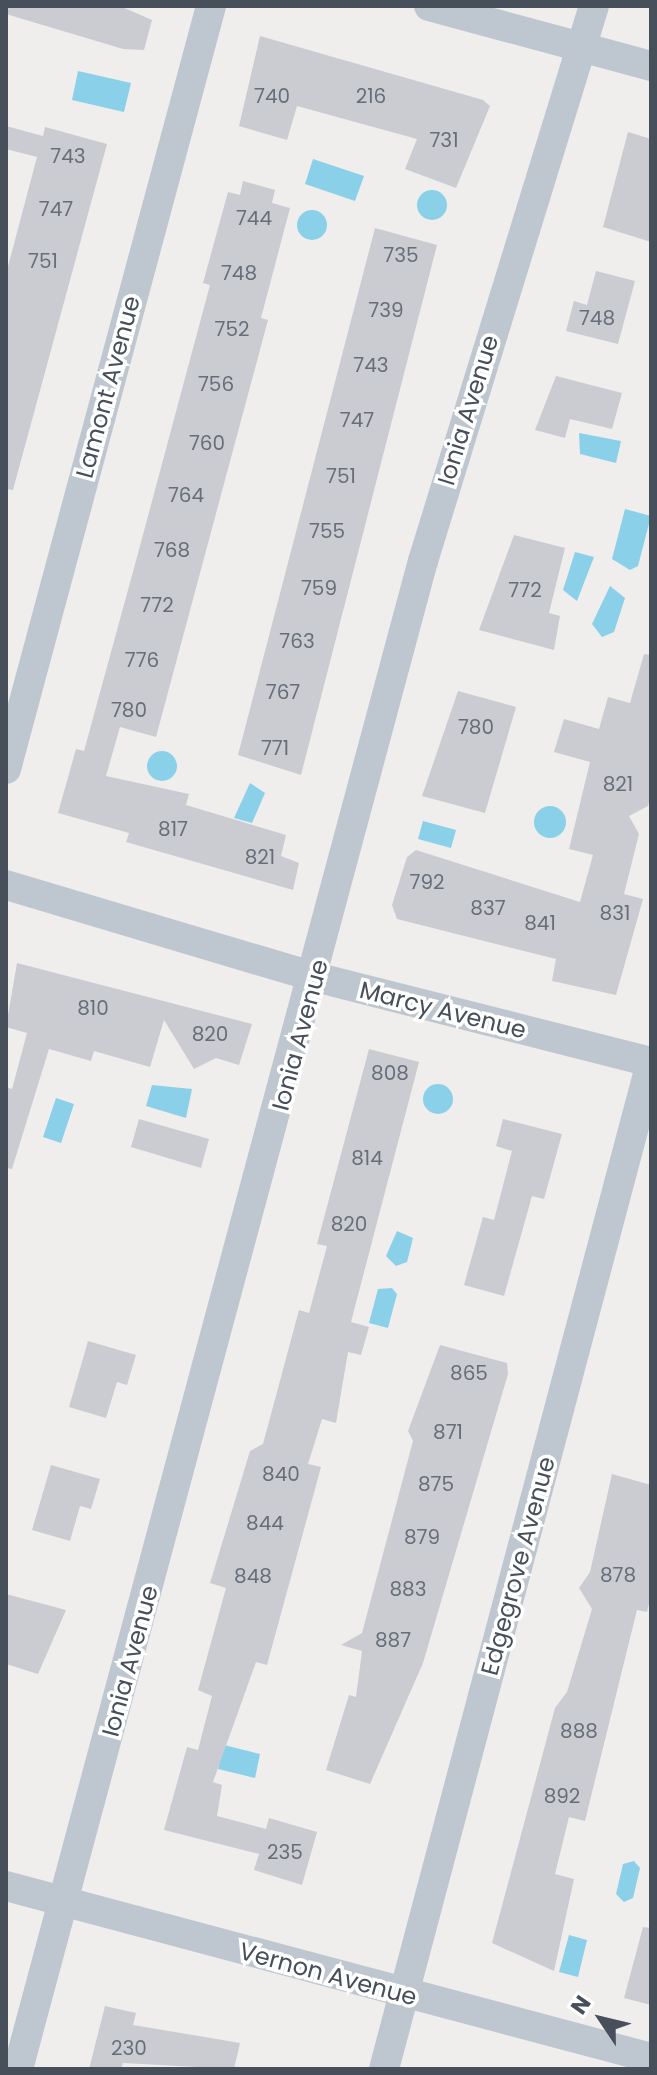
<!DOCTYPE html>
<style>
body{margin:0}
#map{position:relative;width:657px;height:2075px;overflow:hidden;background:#f0eded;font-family:Poppins,sans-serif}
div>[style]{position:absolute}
.water>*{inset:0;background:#8ad0e9}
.round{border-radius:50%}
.building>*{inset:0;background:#caccd2}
.street>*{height:30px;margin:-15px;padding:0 15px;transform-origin:15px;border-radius:15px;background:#bec7cf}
span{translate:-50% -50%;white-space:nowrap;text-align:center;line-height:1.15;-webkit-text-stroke:7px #fff;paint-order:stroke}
.number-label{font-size:20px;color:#676e78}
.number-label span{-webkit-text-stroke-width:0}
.street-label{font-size:24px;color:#464f5a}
.frame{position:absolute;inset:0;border:8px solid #464f5a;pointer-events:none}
.north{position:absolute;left:561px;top:1979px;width:80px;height:80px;-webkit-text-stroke:6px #fff;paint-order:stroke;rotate:305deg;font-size:22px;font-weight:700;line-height:32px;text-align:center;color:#464f5a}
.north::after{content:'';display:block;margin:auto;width:28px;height:36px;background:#464f5a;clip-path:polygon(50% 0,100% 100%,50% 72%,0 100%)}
</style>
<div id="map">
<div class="water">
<div style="clip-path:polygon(78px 71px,131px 83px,124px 112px,72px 100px)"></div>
<div style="clip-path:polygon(313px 159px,364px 176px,355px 201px,305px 184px)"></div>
<div class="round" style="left:417px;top:190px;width:30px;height:30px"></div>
<div class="round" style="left:297px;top:210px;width:30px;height:30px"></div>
<div style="clip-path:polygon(579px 433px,621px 441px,616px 463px,580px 454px)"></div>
<div style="clip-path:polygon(625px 509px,651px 516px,638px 566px,630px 570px,612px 559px)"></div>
<div style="clip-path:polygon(575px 552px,594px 557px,577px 601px,563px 590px)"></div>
<div style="clip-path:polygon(610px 586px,625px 598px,614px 632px,602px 637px,592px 624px)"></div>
<div class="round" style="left:147px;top:751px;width:30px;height:30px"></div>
<div style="clip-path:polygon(250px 783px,265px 793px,252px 823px,234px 818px)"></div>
<div class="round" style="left:534px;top:806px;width:32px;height:32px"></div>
<div style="clip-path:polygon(423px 821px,456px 830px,451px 848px,418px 839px)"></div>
<div class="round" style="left:423px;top:1084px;width:30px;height:30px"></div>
<div style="clip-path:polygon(152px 1085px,192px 1089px,186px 1118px,146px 1106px)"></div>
<div style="clip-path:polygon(56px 1098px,74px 1104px,61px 1143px,43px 1137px)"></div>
<div style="clip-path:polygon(397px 1231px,413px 1238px,407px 1262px,396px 1266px,386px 1256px)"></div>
<div style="clip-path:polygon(392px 1288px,397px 1294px,388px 1328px,369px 1323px,378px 1289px)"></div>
<div style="clip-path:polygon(224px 1745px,260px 1754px,255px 1778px,218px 1769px)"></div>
<div style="clip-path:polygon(634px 1861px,640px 1868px,633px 1898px,624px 1902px,616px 1894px,623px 1864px)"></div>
<div style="clip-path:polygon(569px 1935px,587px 1940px,578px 1977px,559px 1972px)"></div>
</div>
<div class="building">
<div style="clip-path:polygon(6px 6px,120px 6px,152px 20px,144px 50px,123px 49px,6px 14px)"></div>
<div style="clip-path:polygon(260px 36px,483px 100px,490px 106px,456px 188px,405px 169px,417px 139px,297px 106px,287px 140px,239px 126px)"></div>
<div style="clip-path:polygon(6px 126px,43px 136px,45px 127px,107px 144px,13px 490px,6px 489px,6px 274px,37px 157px,6px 149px)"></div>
<div style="clip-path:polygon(628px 132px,651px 139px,651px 242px,603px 227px)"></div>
<div style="clip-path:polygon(243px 181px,275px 190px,272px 203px,290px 208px,261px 318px,268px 320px,156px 737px,120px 727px,106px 776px,189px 794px,186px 805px,286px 835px,281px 856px,299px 863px,293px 890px,126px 842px,129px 833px,58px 813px,76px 749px,84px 751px,137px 557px,210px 285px,203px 283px,228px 192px,240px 195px)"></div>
<div style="clip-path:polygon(375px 228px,437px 245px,301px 775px,238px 755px)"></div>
<div style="clip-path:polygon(596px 271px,635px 281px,618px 344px,566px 331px,574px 301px,587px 305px)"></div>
<div style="clip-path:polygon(556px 376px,622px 393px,612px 429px,570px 419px,565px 438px,535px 430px)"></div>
<div style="clip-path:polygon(514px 535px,565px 548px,549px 613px,560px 616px,554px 650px,479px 630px)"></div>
<div style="clip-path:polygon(644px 654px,651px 655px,651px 796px,648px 806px,629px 816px,639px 834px,624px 894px,643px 899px,616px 995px,552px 981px,556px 959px,397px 919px,392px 905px,407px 857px,416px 850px,580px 902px,593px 855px,569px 849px,590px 762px,554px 752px,564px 719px,599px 729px,608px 697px,630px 703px)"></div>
<div style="clip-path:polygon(458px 691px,516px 707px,485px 813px,422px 796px)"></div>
<div style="clip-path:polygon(17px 963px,252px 1024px,239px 1065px,216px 1058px,194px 1069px,164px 1020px,150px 1067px,94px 1051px,91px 1061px,49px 1049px,12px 1169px,6px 1168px,6px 1087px,12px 1089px,27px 1033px,6px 1027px)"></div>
<div style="clip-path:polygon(369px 1049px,419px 1062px,351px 1322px,369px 1327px,361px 1355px,348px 1352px,336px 1423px,322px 1419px,308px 1464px,321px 1467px,267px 1665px,256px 1662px,213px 1782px,222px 1785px,217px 1816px,266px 1829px,269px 1818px,317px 1832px,302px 1885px,254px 1870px,259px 1854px,164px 1830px,187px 1747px,198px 1750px,212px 1696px,198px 1690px,226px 1588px,210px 1583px,250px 1451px,263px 1444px,299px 1310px,309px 1313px,327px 1246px,317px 1244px)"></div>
<div style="clip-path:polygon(139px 1119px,209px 1139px,201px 1168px,131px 1147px)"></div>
<div style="clip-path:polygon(503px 1119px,562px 1134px,544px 1199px,532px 1196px,504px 1296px,464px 1285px,483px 1217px,494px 1220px,512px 1151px,496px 1146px)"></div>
<div style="clip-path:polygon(88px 1341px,136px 1355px,127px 1385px,117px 1382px,106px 1418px,69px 1407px)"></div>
<div style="clip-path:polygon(440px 1345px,507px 1363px,508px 1374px,423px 1663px,370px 1784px,326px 1770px,349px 1695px,356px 1697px,362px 1651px,341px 1645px,362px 1633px,413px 1441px,408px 1431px)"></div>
<div style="clip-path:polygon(51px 1465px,100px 1479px,91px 1509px,80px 1506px,70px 1541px,32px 1530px)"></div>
<div style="clip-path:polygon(612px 1474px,651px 1485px,651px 1595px,647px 1612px,637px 1610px,585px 1821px,569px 1817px,555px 1874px,574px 1879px,554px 1971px,492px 1943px,555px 1708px,567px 1692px,592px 1609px,579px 1588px,590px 1572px)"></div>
<div style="clip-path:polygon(6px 1594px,66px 1610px,38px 1674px,6px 1664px)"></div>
<div style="clip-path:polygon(643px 1927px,651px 1928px,651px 2005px,624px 1998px)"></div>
<div style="clip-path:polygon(105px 2006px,136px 2013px,133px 2025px,240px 2043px,234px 2069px,123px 2063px,121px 2069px,89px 2069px)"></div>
</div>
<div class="street">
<div style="left:429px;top:6px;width:230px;rotate:15.1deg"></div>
<div style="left:6px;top:769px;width:790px;rotate:-74.96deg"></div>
<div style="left:6px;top:885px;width:322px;rotate:16.6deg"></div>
<div style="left:315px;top:977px;width:347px;rotate:14.2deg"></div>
<div style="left:6px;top:1886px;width:668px;rotate:14.93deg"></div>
<div style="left:18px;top:2069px;width:1561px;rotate:-74.97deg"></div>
<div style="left:423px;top:561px;width:581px;rotate:-72.88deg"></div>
<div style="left:384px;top:2069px;width:1041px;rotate:-75.14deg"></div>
</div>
<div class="number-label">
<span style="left:272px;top:96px">740</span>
<span style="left:371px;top:96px">216</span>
<span style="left:444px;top:140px">731</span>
<span style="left:68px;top:156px">743</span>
<span style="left:56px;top:209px">747</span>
<span style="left:254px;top:218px">744</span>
<span style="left:401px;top:255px">735</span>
<span style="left:43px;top:261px">751</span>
<span style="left:239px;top:273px">748</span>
<span style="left:386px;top:310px">739</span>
<span style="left:597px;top:318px">748</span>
<span style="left:232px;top:329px">752</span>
<span style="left:371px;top:365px">743</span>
<span style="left:216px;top:384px">756</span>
<span style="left:357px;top:420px">747</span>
<span style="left:207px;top:443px">760</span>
<span style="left:341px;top:476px">751</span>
<span style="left:186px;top:495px">764</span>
<span style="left:327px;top:531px">755</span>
<span style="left:172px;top:550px">768</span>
<span style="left:319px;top:588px">759</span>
<span style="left:525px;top:590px">772</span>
<span style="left:157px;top:605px">772</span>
<span style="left:297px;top:641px">763</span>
<span style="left:142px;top:660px">776</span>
<span style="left:283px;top:692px">767</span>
<span style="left:129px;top:710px">780</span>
<span style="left:476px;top:727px">780</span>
<span style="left:275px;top:748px">771</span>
<span style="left:618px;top:784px">821</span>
<span style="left:173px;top:829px">817</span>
<span style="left:260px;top:857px">821</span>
<span style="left:427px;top:882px">792</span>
<span style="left:488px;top:908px">837</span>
<span style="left:615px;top:913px">831</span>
<span style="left:540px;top:923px">841</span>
<span style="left:93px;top:1008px">810</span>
<span style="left:210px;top:1034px">820</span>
<span style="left:390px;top:1073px">808</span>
<span style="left:367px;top:1158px">814</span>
<span style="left:349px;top:1224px">820</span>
<span style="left:469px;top:1373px">865</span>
<span style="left:448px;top:1432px">871</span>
<span style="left:281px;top:1474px">840</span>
<span style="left:436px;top:1484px">875</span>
<span style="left:265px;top:1523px">844</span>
<span style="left:422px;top:1537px">879</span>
<span style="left:618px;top:1575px">878</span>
<span style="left:253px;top:1576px">848</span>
<span style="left:408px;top:1589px">883</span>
<span style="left:393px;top:1640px">887</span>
<span style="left:579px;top:1731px">888</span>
<span style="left:562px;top:1796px">892</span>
<span style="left:285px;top:1852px">235</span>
<span style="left:129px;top:2048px">230</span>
</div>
<div class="street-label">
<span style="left:108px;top:387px;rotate:-75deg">Lamont Avenue</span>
<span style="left:468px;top:410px;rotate:-73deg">Ionia Avenue</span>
<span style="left:443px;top:1010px;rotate:14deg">Marcy Avenue</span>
<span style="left:300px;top:1035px;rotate:-75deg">Ionia Avenue</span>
<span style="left:518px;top:1566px;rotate:-75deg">Edgegrove Avenue</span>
<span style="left:130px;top:1661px;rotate:-75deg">Ionia Avenue</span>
<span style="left:328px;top:1974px;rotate:15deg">Vernon Avenue</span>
</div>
<div class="frame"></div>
<div class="north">N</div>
</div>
